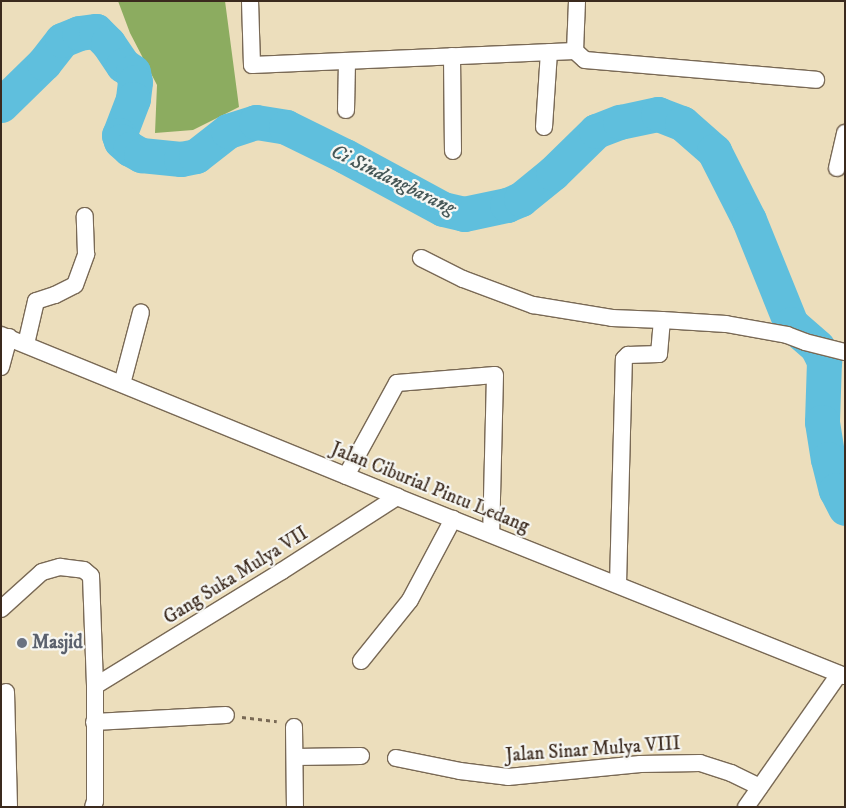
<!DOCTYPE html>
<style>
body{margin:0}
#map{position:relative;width:846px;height:808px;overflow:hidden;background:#ecdebc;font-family:"IM FELL DW Pica",serif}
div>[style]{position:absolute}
.forest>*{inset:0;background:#8cac60}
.river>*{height:35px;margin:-17.5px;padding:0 17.5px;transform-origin:17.5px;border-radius:17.5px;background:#5fbfdd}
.path>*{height:3px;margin-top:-1.5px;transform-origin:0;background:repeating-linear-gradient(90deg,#796955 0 4px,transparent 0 8px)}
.roads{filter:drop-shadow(1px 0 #796955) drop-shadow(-1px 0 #796955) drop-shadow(0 1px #796955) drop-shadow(0 -1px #796955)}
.street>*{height:16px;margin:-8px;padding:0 8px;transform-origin:8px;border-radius:8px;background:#fff}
.dots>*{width:14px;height:14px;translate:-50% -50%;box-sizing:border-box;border:2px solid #f6f6f2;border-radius:50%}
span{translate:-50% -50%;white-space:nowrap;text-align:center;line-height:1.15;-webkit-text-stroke:4.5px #f6f6f2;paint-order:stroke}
.street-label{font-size:19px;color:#3b2a1e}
.worship-label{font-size:19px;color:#5b616d;font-weight:700}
.left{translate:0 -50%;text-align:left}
.water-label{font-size:20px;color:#465757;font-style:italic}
.frame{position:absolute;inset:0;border:2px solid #3b2a1e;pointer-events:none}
</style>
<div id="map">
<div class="forest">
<div style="clip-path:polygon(118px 1px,225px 1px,239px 107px,193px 130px,155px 133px,157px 85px,130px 33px)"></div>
</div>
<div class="river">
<div style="left:1px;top:105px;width:60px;rotate:-44.3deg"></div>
<div style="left:44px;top:63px;width:29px;rotate:-52deg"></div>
<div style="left:62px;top:40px;width:18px;rotate:-22deg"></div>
<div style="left:79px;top:33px;width:17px;rotate:-7deg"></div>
<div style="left:96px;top:31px;width:17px;rotate:45deg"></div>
<div style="left:108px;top:43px;width:27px;rotate:56deg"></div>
<div style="left:123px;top:65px;width:12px;rotate:35deg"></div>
<div style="left:133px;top:72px;width:10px;rotate:79deg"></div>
<div style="left:135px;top:82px;width:17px;rotate:97deg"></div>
<div style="left:133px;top:99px;width:39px;rotate:111deg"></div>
<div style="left:119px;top:135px;width:6px;rotate:72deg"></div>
<div style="left:121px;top:141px;width:12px;rotate:42deg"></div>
<div style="left:130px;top:149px;width:13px;rotate:29deg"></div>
<div style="left:141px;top:155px;width:40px;rotate:5.7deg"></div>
<div style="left:181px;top:159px;width:15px;rotate:-11deg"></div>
<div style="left:196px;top:156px;width:41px;rotate:-38deg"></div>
<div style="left:228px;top:131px;width:29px;rotate:-18deg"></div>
<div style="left:256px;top:122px;width:30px;rotate:9deg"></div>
<div style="left:286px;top:127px;width:66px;rotate:26.2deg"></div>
<div style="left:345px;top:156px;width:111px;rotate:28.4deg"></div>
<div style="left:443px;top:209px;width:22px;rotate:13deg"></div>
<div style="left:464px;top:214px;width:44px;rotate:-11.8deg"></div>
<div style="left:507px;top:205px;width:15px;rotate:-23deg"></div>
<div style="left:521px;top:199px;width:41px;rotate:-39.1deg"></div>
<div style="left:553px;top:173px;width:60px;rotate:-44.3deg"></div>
<div style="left:596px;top:131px;width:26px;rotate:-21deg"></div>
<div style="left:620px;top:122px;width:39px;rotate:-12deg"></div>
<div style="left:658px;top:114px;width:26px;rotate:21deg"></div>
<div style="left:682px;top:123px;width:43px;rotate:41.2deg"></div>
<div style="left:714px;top:151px;width:77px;rotate:63.1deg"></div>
<div style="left:749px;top:220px;width:112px;rotate:68deg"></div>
<div style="left:791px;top:324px;width:35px;rotate:41deg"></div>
<div style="left:817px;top:347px;width:16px;rotate:63deg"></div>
<div style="left:824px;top:361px;width:61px;rotate:91.9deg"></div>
<div style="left:822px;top:422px;width:37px;rotate:81deg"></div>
<div style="left:828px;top:459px;width:32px;rotate:76deg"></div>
<div style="left:836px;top:490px;width:20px;rotate:63deg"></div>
</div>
<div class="path">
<div style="left:242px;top:717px;width:35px;rotate:7deg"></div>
</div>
<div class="roads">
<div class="street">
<div style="left:250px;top:1px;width:64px;rotate:88.2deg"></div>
<div style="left:252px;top:65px;width:323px;rotate:-2.5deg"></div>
<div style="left:575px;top:51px;width:13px;rotate:42deg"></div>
<div style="left:585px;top:60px;width:232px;rotate:4.9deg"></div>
<div style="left:575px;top:51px;width:50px;rotate:-87.7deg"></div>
<div style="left:452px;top:56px;width:95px;rotate:89.4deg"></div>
<div style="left:346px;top:110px;width:49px;rotate:-88.8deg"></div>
<div style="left:544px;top:127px;width:75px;rotate:-86.2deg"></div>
<div style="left:837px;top:168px;width:36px;rotate:-77deg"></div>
<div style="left:421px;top:258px;width:47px;rotate:26.6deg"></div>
<div style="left:463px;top:279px;width:75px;rotate:20.4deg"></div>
<div style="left:533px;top:305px;width:80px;rotate:9.3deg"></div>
<div style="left:612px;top:318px;width:50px;rotate:2.3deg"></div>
<div style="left:1px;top:335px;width:428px;rotate:22.2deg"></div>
<div style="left:397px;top:497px;width:482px;rotate:21.8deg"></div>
<div style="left:26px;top:344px;width:44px;rotate:-76.9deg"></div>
<div style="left:36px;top:301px;width:20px;rotate:-18deg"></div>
<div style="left:55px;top:295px;width:22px;rotate:-27deg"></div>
<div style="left:75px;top:285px;width:33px;rotate:-70deg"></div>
<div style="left:86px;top:254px;width:38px;rotate:-92deg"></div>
<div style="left:1px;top:367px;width:31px;rotate:-75deg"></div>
<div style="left:122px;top:384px;width:74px;rotate:-75.2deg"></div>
<div style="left:346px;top:476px;width:106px;rotate:-61.3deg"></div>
<div style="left:397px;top:383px;width:98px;rotate:-4.7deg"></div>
<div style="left:495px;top:375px;width:159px;rotate:91.4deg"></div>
<div style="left:618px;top:584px;width:225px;rotate:-88.5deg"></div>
<div style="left:624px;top:359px;width:6px;rotate:-45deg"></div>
<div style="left:628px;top:355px;width:31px;rotate:-2deg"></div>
<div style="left:659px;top:354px;width:34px;rotate:-85deg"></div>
<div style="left:662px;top:320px;width:64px;rotate:3.6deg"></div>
<div style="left:726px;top:324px;width:62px;rotate:10.2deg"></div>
<div style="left:787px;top:335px;width:19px;rotate:21deg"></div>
<div style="left:805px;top:342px;width:41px;rotate:14deg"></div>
<div style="left:1px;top:609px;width:55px;rotate:-42.1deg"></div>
<div style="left:42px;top:572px;width:19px;rotate:-16deg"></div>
<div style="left:60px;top:567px;width:24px;rotate:7deg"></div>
<div style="left:84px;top:570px;width:9px;rotate:41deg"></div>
<div style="left:91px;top:576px;width:110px;rotate:87.9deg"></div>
<div style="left:95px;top:686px;width:115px;rotate:90deg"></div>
<div style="left:95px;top:801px;width:6px;rotate:108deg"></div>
<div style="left:361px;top:661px;width:78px;rotate:-51.2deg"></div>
<div style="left:410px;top:600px;width:92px;rotate:-62deg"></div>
<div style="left:95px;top:686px;width:220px;rotate:-31.6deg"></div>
<div style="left:282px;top:571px;width:137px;rotate:-32.8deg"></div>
<div style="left:6px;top:692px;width:115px;rotate:88.5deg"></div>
<div style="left:94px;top:722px;width:132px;rotate:-3deg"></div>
<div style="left:294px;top:727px;width:80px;rotate:89.3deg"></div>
<div style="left:295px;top:757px;width:66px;rotate:-0.9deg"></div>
<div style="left:396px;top:758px;width:65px;rotate:11.5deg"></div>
<div style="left:460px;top:771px;width:48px;rotate:7.1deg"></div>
<div style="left:508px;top:777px;width:133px;rotate:-5.6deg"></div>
<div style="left:640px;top:764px;width:60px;rotate:-1deg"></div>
<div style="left:700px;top:763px;width:33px;rotate:18deg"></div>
<div style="left:731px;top:773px;width:32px;rotate:26deg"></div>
<div style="left:746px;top:807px;width:162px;rotate:-55deg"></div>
</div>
</div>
<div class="dots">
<div style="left:22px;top:643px;background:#6b7280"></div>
</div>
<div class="street-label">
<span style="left:430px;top:488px;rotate:22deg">Jalan Ciburial Pintu Ledang</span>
<span style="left:236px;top:576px;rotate:-32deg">Gang Suka Mulya VII</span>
<span style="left:593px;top:750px;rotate:-4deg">Jalan Sinar Mulya VIII</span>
</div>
<div class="worship-label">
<span class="left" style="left:32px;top:643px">Masjid</span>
</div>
<div class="water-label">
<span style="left:393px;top:180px;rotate:26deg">Ci Sindangbarang</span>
</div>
<div class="frame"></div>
</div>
